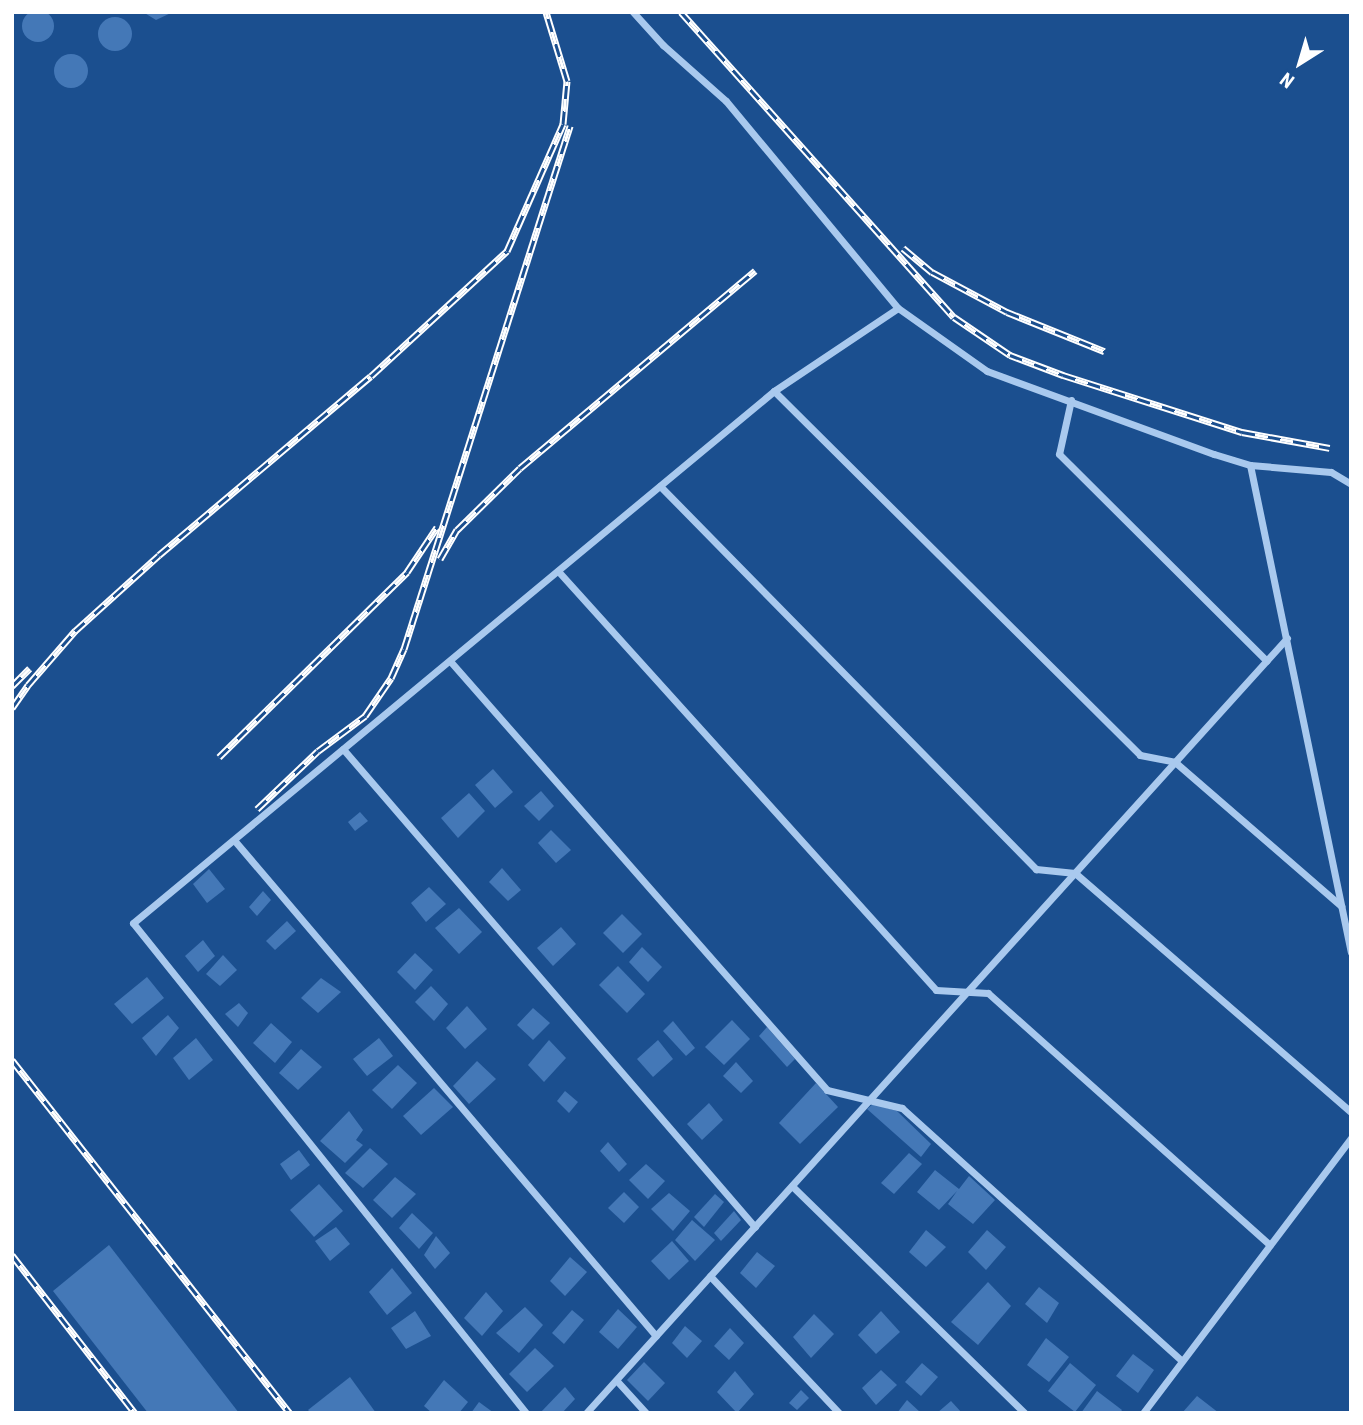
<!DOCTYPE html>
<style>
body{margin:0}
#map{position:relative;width:1363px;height:1425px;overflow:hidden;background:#1b4f8f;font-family:"Roboto Condensed",sans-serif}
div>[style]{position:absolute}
.building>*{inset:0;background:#4478b7}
.round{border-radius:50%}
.street>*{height:7px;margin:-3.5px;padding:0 3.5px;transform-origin:3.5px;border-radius:3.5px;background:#a9c9ee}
.rail>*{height:7px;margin-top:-3.5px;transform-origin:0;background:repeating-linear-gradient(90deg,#1b4f8f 0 13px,#fff 0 26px);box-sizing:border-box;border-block:2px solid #fff}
span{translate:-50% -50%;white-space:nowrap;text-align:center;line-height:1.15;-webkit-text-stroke:5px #1b4f8f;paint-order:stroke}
.frame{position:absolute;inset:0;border:14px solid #fff;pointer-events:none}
.north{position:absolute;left:1265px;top:28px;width:70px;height:70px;-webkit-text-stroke:5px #1b4f8f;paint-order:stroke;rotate:217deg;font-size:19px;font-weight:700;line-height:28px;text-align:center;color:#fff}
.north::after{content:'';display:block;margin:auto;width:24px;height:32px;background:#fff;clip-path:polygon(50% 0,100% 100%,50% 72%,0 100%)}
</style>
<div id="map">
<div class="building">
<div class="round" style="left:22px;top:10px;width:32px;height:32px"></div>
<div style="clip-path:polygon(143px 12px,173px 12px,156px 20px)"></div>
<div class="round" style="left:98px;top:17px;width:34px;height:34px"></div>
<div class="round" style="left:54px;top:54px;width:34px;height:34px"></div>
<div style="clip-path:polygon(493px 769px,513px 792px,495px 808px,475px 785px)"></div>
<div style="clip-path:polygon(541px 791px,554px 806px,539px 821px,524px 806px)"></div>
<div style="clip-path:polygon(469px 793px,485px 811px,458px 838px,441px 818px)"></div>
<div style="clip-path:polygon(360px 812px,368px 821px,355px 831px,348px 822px)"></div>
<div style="clip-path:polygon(551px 830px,571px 850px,556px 863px,538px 843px)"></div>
<div style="clip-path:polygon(502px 868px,521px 890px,508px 901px,489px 882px)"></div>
<div style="clip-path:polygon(209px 869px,225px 889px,207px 903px,193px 884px)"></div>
<div style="clip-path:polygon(429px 887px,446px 904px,426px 922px,411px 903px)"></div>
<div style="clip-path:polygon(263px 891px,271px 900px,257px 916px,249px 907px)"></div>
<div style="clip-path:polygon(459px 908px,482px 932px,459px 954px,435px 928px)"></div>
<div style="clip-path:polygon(622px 914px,642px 934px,623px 953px,603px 933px)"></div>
<div style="clip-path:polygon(287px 921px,296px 931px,275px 950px,266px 941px)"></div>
<div style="clip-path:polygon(561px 927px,576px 944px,553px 966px,537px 948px)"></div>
<div style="clip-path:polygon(203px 940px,215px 956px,198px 972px,185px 956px)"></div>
<div style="clip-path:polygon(642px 947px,662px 967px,648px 982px,629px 962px)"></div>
<div style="clip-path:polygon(415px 953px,433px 970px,415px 990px,397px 972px)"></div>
<div style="clip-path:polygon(223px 955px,237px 970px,220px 986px,206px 974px)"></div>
<div style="clip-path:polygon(618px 966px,645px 994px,627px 1013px,599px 985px)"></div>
<div style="clip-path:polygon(147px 977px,164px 998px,132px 1024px,114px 1004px)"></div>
<div style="clip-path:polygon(321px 978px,341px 992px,318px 1013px,301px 998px)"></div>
<div style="clip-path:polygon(431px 986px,448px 1004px,434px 1021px,415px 1002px)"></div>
<div style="clip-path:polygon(239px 1003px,248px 1013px,238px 1027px,225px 1014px)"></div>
<div style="clip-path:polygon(467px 1006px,487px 1029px,465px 1049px,446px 1028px)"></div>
<div style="clip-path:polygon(533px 1008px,550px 1023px,533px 1040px,517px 1025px)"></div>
<div style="clip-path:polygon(168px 1015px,179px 1028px,156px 1056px,142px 1038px)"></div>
<div style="clip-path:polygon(732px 1020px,750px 1039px,724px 1065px,705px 1047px)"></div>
<div style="clip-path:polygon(673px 1021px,695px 1048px,686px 1056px,663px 1031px)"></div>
<div style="clip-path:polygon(271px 1023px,292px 1042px,275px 1063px,253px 1043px)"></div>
<div style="clip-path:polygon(767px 1027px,795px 1059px,787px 1067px,759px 1036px)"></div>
<div style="clip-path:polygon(196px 1038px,213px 1060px,189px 1080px,173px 1058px)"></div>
<div style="clip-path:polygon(379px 1038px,393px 1056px,367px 1076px,353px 1059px)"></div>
<div style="clip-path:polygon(549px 1040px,566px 1058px,544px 1082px,528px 1065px)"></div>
<div style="clip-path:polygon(658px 1040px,673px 1059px,653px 1077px,637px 1059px)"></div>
<div style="clip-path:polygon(301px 1049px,322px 1067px,298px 1090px,279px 1073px)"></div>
<div style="clip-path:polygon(477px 1061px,496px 1079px,469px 1104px,453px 1086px)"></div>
<div style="clip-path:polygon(736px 1062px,753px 1081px,741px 1093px,723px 1076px)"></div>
<div style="clip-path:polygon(398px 1065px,417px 1083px,392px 1109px,372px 1090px)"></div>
<div style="clip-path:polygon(816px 1083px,838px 1107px,800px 1144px,779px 1123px)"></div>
<div style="clip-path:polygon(434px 1088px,453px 1107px,421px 1135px,403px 1116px)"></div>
<div style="clip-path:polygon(565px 1091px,578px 1102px,569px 1113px,557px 1101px)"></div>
<div style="clip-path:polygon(709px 1103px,723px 1120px,702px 1140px,687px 1124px)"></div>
<div style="clip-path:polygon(873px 1104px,897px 1111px,931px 1144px,921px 1157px,867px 1109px)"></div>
<div style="clip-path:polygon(349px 1111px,363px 1130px,356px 1140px,363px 1145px,345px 1163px,320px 1141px)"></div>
<div style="clip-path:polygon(608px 1142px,627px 1164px,619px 1172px,600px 1151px)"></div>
<div style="clip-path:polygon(370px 1148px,388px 1164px,363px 1188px,345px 1173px)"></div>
<div style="clip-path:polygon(299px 1150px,310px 1165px,291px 1180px,280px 1164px)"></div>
<div style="clip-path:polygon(909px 1153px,922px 1164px,894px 1194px,881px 1183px)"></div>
<div style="clip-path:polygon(646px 1164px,665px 1181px,648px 1199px,629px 1180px)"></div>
<div style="clip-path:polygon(935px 1170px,959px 1189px,969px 1176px,995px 1200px,973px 1224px,948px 1204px,957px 1191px,939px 1210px,917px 1192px)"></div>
<div style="clip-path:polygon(395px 1177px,416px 1194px,392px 1218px,373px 1200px)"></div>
<div style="clip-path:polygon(319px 1184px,343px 1211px,314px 1237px,290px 1210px)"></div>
<div style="clip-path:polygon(624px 1192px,639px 1207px,624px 1223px,608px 1208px)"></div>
<div style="clip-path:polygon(669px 1193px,690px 1211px,673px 1231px,651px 1209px)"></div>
<div style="clip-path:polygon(715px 1194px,724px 1202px,704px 1227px,694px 1217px)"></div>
<div style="clip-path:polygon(734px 1211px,741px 1220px,721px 1241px,714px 1233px)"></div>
<div style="clip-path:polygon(412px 1213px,433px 1233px,419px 1249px,399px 1228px)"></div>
<div style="clip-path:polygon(692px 1220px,715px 1240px,695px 1261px,675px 1240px)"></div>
<div style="clip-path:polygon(336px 1227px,350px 1244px,330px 1261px,315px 1241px)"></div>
<div style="clip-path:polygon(926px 1230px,946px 1247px,926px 1267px,909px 1252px)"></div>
<div style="clip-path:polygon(987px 1230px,1006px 1247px,986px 1270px,968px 1252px)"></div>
<div style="clip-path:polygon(436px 1236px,450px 1253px,435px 1269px,424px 1255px)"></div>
<div style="clip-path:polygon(672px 1241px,689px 1261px,669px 1280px,651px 1261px)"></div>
<div style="clip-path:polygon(109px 1245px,239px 1413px,148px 1413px,53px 1291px)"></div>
<div style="clip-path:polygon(757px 1252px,775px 1266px,756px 1288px,740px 1273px)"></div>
<div style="clip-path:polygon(570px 1257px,587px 1272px,565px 1296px,550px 1281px)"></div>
<div style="clip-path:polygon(392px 1268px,412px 1293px,387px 1315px,369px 1292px)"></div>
<div style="clip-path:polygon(988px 1282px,1011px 1306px,978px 1345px,951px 1322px)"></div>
<div style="clip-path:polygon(1039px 1287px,1059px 1303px,1047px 1323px,1025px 1304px)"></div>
<div style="clip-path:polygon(486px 1292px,503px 1311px,482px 1336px,464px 1318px)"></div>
<div style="clip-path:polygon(525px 1307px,543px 1325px,519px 1353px,496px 1333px)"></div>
<div style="clip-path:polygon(618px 1309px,637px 1327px,618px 1349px,599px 1332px)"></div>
<div style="clip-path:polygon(572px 1310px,584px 1320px,564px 1344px,552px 1333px)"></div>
<div style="clip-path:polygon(415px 1311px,431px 1336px,406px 1349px,391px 1328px)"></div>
<div style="clip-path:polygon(881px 1311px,900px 1332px,876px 1354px,858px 1335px)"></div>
<div style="clip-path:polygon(814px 1314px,834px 1334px,811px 1358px,793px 1337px)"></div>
<div style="clip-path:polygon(685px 1326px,702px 1341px,687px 1358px,672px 1343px)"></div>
<div style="clip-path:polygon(730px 1328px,744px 1343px,729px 1360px,714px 1346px)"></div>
<div style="clip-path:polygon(1046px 1338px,1069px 1357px,1049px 1382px,1027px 1365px)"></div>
<div style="clip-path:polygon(535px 1348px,554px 1366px,527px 1392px,509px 1374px)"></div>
<div style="clip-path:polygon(1133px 1354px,1154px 1370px,1138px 1393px,1116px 1376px)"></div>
<div style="clip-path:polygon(644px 1362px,665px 1383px,648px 1401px,627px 1380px)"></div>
<div style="clip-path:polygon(922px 1363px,938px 1377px,921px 1396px,905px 1382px)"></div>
<div style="clip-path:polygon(1070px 1363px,1096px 1385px,1075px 1412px,1048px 1391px)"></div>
<div style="clip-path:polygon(881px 1370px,897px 1385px,876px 1405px,862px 1388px)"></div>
<div style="clip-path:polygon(735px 1371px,754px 1394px,737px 1413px,717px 1392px)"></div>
<div style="clip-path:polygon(350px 1377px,376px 1413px,311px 1413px,308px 1410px)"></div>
<div style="clip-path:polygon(444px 1380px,468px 1402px,459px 1413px,432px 1413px,424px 1406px)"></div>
<div style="clip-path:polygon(565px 1387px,575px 1399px,562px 1413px,540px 1413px)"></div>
<div style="clip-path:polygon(801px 1390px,809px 1398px,797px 1410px,789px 1403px)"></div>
<div style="clip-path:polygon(1097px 1391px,1122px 1410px,1120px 1413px,1081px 1413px)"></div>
<div style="clip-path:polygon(1197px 1396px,1219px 1413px,1182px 1413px)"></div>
<div style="clip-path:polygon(907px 1400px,921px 1413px,897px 1413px)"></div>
<div style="clip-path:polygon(951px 1401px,962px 1413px,937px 1413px)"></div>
<div style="clip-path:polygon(479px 1402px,494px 1413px,471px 1413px)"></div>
</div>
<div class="street">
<div style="left:633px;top:12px;width:45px;rotate:47.7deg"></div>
<div style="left:663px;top:45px;width:84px;rotate:41.6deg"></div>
<div style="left:726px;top:101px;width:269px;rotate:50.3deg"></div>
<div style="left:898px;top:308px;width:109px;rotate:35.3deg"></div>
<div style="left:987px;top:371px;width:242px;rotate:20.1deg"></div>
<div style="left:1214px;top:454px;width:38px;rotate:17deg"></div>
<div style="left:1250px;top:465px;width:81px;rotate:4.9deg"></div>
<div style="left:1331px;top:472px;width:23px;rotate:31deg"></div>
<div style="left:774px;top:391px;width:516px;rotate:44.84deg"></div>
<div style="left:1140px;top:755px;width:36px;rotate:11deg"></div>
<div style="left:1175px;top:762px;width:220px;rotate:40.9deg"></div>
<div style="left:1071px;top:400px;width:55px;rotate:102.5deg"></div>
<div style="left:1059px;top:454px;width:293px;rotate:44.9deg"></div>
<div style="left:1250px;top:465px;width:497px;rotate:78.3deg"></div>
<div style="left:660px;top:486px;width:537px;rotate:45.53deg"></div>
<div style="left:1036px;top:869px;width:39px;rotate:6deg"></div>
<div style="left:1075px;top:873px;width:365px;rotate:40.9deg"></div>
<div style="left:558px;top:571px;width:564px;rotate:47.94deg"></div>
<div style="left:936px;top:990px;width:52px;rotate:3.3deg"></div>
<div style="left:988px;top:993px;width:378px;rotate:41.8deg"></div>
<div style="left:450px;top:661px;width:571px;rotate:48.69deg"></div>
<div style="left:827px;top:1090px;width:77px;rotate:13.5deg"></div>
<div style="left:902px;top:1108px;width:377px;rotate:42.1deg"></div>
<div style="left:343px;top:749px;width:631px;rotate:49.24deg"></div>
<div style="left:234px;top:840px;width:651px;rotate:49.61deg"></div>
<div style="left:792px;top:1186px;width:325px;rotate:44.3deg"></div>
<div style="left:710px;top:1276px;width:188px;rotate:46.7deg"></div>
<div style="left:617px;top:1381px;width:43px;rotate:47.8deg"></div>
<div style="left:526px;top:1413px;width:628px;rotate:-128.73deg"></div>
<div style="left:133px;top:923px;width:833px;rotate:-39.69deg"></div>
<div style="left:774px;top:391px;width:149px;rotate:-33.8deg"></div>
<div style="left:586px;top:1413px;width:1045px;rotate:-47.87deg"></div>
<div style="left:1143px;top:1413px;width:345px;rotate:-52.9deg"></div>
</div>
<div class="rail">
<div style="left:681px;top:12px;width:409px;rotate:48.2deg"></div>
<div style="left:954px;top:317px;width:68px;rotate:34.2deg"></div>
<div style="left:1010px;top:355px;width:57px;rotate:20.7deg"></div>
<div style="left:1063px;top:375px;width:188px;rotate:17.7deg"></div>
<div style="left:1242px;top:432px;width:89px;rotate:10.3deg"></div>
<div style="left:903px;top:248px;width:38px;rotate:40deg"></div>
<div style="left:932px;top:272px;width:85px;rotate:28.1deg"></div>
<div style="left:1007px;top:312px;width:105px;rotate:21.9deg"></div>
<div style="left:440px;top:559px;width:34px;rotate:-60deg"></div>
<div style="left:457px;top:530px;width:88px;rotate:-44.5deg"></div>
<div style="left:520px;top:468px;width:307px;rotate:-40deg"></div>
<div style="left:12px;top:686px;width:25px;rotate:-45deg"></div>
<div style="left:12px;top:708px;width:28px;rotate:-55deg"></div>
<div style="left:28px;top:685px;width:72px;rotate:-49deg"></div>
<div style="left:75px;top:631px;width:113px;rotate:-42.1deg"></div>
<div style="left:159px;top:555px;width:277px;rotate:-40.2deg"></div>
<div style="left:371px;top:376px;width:185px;rotate:-42.6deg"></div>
<div style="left:507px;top:251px;width:139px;rotate:-66.2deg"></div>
<div style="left:563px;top:124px;width:43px;rotate:-84.7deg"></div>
<div style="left:567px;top:81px;width:72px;rotate:-106.9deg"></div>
<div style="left:219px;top:757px;width:264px;rotate:-44.5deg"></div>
<div style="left:407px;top:572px;width:54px;rotate:-56.3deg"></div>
<div style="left:257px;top:809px;width:84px;rotate:-43.6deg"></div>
<div style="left:318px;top:751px;width:59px;rotate:-36.7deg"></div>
<div style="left:365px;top:716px;width:46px;rotate:-55.6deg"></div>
<div style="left:391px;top:678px;width:32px;rotate:-66deg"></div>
<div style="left:404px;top:649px;width:549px;rotate:-72.39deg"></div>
<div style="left:12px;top:1060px;width:449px;rotate:51.8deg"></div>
<div style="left:12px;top:1255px;width:200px;rotate:52.1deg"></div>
</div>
<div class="frame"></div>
<div class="north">N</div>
</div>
